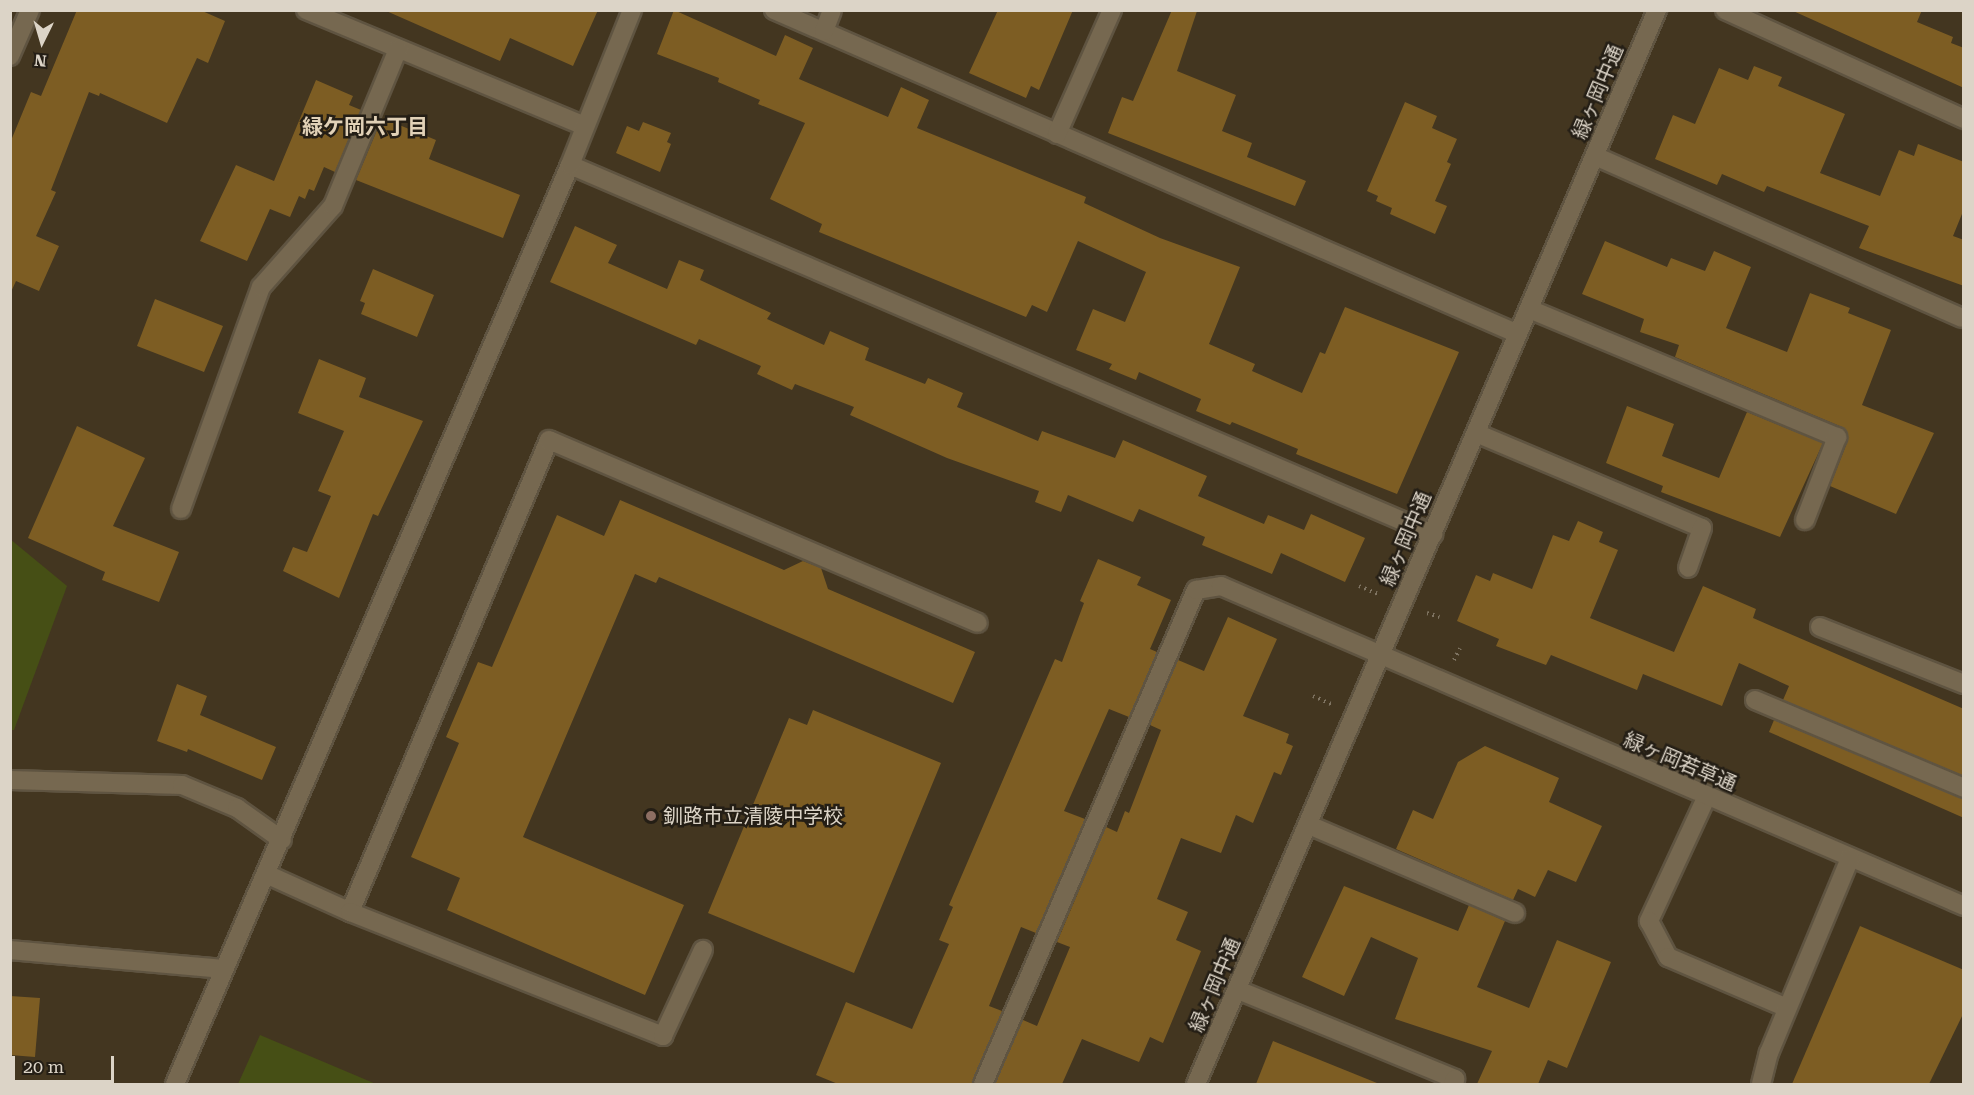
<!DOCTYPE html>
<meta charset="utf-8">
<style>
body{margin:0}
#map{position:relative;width:1974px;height:1095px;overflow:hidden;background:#433620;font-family:"Roboto Serif","Noto Sans JP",serif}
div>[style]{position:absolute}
.green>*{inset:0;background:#464f15}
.building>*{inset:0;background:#7d5d23}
.path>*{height:4px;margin-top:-2px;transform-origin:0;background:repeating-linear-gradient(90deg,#7f7462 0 1.5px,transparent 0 6px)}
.roads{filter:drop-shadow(2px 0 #5f5441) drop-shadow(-2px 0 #5f5441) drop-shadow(0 2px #5f5441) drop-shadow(0 -2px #5f5441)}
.minor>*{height:18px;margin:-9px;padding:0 9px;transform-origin:9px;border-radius:9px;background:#766850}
.dots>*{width:16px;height:16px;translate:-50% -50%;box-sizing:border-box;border:3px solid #241e15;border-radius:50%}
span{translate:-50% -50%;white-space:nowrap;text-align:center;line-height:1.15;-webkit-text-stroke:5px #241e15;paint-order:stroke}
.street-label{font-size:20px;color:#dcd4c7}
.poi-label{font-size:20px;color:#dcd4c7}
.left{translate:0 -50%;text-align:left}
.neighbourhood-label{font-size:21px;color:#e1d1b7;font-weight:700}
.frame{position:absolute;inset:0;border:12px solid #dcd4c7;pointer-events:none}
.north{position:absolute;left:12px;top:12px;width:60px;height:60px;-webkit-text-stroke:4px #241e15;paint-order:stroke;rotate:185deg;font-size:16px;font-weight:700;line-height:24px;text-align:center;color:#dcd4c7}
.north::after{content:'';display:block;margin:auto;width:21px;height:27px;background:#dcd4c7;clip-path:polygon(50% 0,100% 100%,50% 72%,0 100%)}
.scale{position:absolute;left:12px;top:1056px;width:102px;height:27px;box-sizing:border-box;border:3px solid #dcd4c7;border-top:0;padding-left:8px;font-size:18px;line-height:21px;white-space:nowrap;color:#dcd4c7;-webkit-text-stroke:4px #241e15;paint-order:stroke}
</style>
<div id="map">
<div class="green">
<div style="clip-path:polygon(10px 539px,67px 586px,14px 730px,11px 730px)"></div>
<div style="clip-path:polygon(260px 1035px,376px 1084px,238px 1084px)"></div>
</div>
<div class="building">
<div style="clip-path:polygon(77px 10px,200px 10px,225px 21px,208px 63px,197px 58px,167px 123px,100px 93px,99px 96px,89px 92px,51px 190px,56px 192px,36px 236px,59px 246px,39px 291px,16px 281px,10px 294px,10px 143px,31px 92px,41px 96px)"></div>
<div style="clip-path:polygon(384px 10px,598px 10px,573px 66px,510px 38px,500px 61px)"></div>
<div style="clip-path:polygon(674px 10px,776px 56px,785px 35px,813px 48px,799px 79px,888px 117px,901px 87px,929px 100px,917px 128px,1086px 197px,1084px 203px,1160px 238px,1240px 267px,1209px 344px,1255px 364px,1252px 371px,1302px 393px,1320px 352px,1325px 354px,1345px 307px,1459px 352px,1397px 494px,1296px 454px,1298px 449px,1232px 422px,1230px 425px,1196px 411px,1201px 399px,1139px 372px,1136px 380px,1109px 369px,1112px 364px,1076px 350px,1093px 309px,1125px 322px,1146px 272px,1078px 241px,1047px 312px,1032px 305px,1026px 317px,819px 232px,822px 224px,770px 199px,805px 123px,758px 104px,760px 100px,718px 82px,719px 78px,657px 54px)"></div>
<div style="clip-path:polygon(998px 10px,1073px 10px,1039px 90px,1031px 86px,1026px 98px,969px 73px)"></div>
<div style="clip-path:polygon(1172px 10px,1197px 11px,1177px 71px,1236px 95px,1222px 131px,1252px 143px,1247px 157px,1306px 181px,1295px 206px,1108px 133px,1122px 97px,1133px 101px)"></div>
<div style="clip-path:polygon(1791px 10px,1922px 10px,1917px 22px,1953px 37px,1951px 43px,1964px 48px,1964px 88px)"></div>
<div style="clip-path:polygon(1754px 66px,1782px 77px,1778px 86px,1845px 114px,1820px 173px,1880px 196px,1899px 150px,1914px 156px,1918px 144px,1964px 162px,1964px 209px,1953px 236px,1964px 240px,1964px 286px,1859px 248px,1869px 226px,1767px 186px,1764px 192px,1722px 174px,1717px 185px,1655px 159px,1673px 115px,1695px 124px,1719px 68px,1748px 80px)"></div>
<div style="clip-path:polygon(316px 80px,353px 96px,349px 105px,361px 110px,335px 172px,324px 167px,314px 191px,309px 189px,305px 199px,299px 196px,290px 217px,270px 209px,247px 261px,200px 241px,236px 165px,274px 181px)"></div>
<div style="clip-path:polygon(1405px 102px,1437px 116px,1432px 128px,1457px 139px,1447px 162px,1451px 164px,1435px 201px,1447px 206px,1435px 234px,1390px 214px,1392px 208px,1376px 201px,1378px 196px,1367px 191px)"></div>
<div style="clip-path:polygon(382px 118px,436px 140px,429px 159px,520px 195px,503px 238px,356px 180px)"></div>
<div style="clip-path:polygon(643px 122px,671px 133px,667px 142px,671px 144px,660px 172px,616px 153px,627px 126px,639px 131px)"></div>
<div style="clip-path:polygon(575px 226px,617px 245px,608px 263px,667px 289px,679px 260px,704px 270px,700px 280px,771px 313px,767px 319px,824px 345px,830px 331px,869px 348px,865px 360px,925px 384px,928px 378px,963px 393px,957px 407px,1038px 441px,1042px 431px,1115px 458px,1123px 440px,1207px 476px,1198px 496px,1264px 524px,1268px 515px,1304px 530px,1311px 514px,1365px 538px,1345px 582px,1281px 553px,1272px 574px,1202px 545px,1205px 537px,1139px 509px,1133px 522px,1068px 495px,1061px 512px,1035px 502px,1039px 491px,947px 458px,850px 415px,854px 407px,795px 384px,792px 390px,757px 374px,761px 366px,699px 339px,696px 345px,550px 282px)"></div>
<div style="clip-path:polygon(1605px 241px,1667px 267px,1671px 258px,1705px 271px,1714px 251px,1751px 267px,1726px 328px,1787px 352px,1810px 293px,1850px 308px,1848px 313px,1891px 330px,1862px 405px,1934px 433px,1896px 514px,1830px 486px,1848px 440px,1842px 427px,1675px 357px,1679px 345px,1640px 332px,1644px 319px,1582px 294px)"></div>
<div style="clip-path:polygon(373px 269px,434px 295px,417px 337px,361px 314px,365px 303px,360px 301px)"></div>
<div style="clip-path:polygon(155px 299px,223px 326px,204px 372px,137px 346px)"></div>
<div style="clip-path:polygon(319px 359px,366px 378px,359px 397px,423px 421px,378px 516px,373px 514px,339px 598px,283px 571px,293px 547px,307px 552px,331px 496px,318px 491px,344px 431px,298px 413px)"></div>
<div style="clip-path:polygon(1627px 406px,1674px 424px,1662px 456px,1719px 478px,1747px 412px,1823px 443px,1780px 537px,1661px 492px,1663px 486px,1606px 463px)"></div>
<div style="clip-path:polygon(77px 426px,145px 458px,113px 526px,179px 552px,159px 602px,102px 580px,105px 572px,28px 538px)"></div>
<div style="clip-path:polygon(620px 500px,784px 570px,803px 561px,821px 568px,828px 589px,975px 652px,953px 703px,659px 577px,656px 583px,635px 574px,523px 837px,684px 905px,645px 995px,447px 910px,460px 878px,411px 857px,459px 743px,446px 737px,478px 662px,492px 667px,557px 515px,604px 536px)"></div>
<div style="clip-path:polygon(1578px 521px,1603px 532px,1599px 542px,1618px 550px,1590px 618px,1674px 652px,1703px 586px,1756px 609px,1753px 618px,1964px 709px,1964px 776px,1783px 700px,1789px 686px,1739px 663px,1722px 706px,1643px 674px,1637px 690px,1551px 655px,1546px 665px,1496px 646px,1499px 639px,1457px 621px,1476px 575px,1490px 581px,1493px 573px,1532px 589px,1553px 535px,1569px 541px)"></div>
<div style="clip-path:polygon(1098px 559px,1141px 577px,1137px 585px,1171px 600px,1150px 649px,1157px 652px,1129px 717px,1109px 709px,1064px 811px,1085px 819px,1036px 933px,1021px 927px,989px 1006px,1002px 1011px,972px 1084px,838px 1084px,816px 1075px,846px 1002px,912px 1029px,949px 944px,939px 940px,953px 907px,949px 905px,1055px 659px,1062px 662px,1084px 603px,1080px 601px)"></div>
<div style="clip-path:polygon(1228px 617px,1277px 639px,1243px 716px,1289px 734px,1286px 743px,1293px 746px,1281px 775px,1274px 772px,1253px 823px,1236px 815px,1221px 853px,1181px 838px,1157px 899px,1188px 912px,1176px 940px,1201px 951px,1163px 1043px,1150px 1037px,1139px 1062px,1082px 1039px,1062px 1084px,995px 1084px,1023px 1020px,1037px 1026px,1070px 947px,1057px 942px,1106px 827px,1117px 832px,1125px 811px,1129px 813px,1161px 730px,1150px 725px,1178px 660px,1204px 671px)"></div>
<div style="clip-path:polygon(177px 684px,207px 696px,200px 715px,276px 747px,262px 780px,188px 749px,187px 752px,157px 741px)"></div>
<div style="clip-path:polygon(813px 710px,941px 763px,854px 973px,708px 913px,789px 718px,807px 725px)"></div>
<div style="clip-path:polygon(1774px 720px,1964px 799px,1964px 818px,1769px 732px)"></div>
<div style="clip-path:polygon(1485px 746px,1559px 778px,1549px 802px,1602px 826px,1576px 882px,1548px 870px,1535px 897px,1518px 889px,1513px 900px,1396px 849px,1413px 810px,1433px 819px,1458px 762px)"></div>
<div style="clip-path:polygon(1344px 886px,1458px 931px,1469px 905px,1505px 921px,1477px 987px,1529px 1008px,1557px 940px,1611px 962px,1567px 1068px,1548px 1060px,1538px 1084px,1477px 1084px,1492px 1051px,1395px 1019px,1418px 958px,1371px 937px,1344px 996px,1302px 977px)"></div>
<div style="clip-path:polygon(1860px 926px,1964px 970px,1964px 1012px,1929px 1084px,1792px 1084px)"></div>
<div style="clip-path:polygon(10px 996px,40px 998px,35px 1057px,10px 1055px)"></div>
<div style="clip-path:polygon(1273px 1041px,1377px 1083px,1377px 1084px,1256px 1084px)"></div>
</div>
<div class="path">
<div style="left:1359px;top:586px;width:21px;rotate:23deg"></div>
<div style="left:1427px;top:613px;width:13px;rotate:18deg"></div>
<div style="left:1454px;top:660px;width:13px;rotate:-63deg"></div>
<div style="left:1313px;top:696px;width:20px;rotate:24deg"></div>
</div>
<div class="roads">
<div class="minor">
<div style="left:306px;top:10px;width:301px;rotate:22.6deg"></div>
<div style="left:774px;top:10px;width:811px;rotate:23.53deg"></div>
<div style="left:1725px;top:10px;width:263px;rotate:24.5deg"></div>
<div style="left:824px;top:31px;width:22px;rotate:-69deg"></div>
<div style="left:10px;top:56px;width:50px;rotate:-66.5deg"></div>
<div style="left:1057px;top:134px;width:136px;rotate:-66.1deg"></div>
<div style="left:1595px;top:156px;width:401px;rotate:23.8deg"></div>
<div style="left:570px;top:165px;width:939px;rotate:23.15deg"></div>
<div style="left:1529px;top:309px;width:334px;rotate:22.6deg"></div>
<div style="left:1837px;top:437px;width:89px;rotate:111.1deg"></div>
<div style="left:1476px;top:433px;width:245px;rotate:22.8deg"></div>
<div style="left:1702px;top:528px;width:42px;rotate:109.3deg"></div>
<div style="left:181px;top:509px;width:236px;rotate:-70.2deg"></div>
<div style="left:261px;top:287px;width:108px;rotate:-48.4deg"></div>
<div style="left:333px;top:206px;width:170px;rotate:-67.5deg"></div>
<div style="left:1820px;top:627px;width:155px;rotate:21.6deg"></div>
<div style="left:1755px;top:700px;width:227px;rotate:22.8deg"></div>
<div style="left:10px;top:780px;width:172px;rotate:1.7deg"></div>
<div style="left:182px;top:785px;width:60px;rotate:22.7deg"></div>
<div style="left:237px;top:808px;width:55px;rotate:35.4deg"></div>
<div style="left:1706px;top:798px;width:136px;rotate:114.9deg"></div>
<div style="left:1649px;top:921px;width:41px;rotate:62.2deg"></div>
<div style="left:1668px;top:957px;width:129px;rotate:23.2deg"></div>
<div style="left:1309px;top:825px;width:224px;rotate:23.1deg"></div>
<div style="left:266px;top:874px;width:92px;rotate:24.3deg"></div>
<div style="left:350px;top:912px;width:512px;rotate:-67.14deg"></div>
<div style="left:549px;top:440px;width:466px;rotate:23.1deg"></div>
<div style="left:350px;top:912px;width:337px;rotate:21.6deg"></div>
<div style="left:663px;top:1036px;width:95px;rotate:-65.1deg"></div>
<div style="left:10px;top:950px;width:214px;rotate:5.1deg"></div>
<div style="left:1238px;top:990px;width:235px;rotate:22.3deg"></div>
<div style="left:1455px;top:1079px;width:5px;rotate:112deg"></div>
<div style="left:175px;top:1084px;width:1000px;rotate:-66.74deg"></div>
<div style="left:570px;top:165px;width:167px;rotate:-68.2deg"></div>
<div style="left:983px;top:1084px;width:538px;rotate:-66.68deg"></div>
<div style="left:1196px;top:590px;width:25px;rotate:-9deg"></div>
<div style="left:1221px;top:586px;width:809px;rotate:23.3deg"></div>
<div style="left:1196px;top:1084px;width:1169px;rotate:-66.77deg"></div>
<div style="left:1761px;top:1084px;width:32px;rotate:-76deg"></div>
<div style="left:1769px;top:1053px;width:211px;rotate:-67.4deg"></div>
</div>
</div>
<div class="dots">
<div style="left:651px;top:816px;background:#8d6e63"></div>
</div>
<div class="street-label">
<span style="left:1598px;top:92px;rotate:-67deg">緑ヶ岡中通</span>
<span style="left:1406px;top:539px;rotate:-67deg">緑ヶ岡中通</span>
<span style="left:1680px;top:762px;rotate:23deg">緑ヶ岡若草通</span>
<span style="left:1215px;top:985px;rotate:-67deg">緑ヶ岡中通</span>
</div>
<div class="poi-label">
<span class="left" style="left:663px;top:816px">釧路市立清陵中学校</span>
</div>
<div class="neighbourhood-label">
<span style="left:365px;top:127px">緑ケ岡六丁目</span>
</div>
<div class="frame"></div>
<div class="north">N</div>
<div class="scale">20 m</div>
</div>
